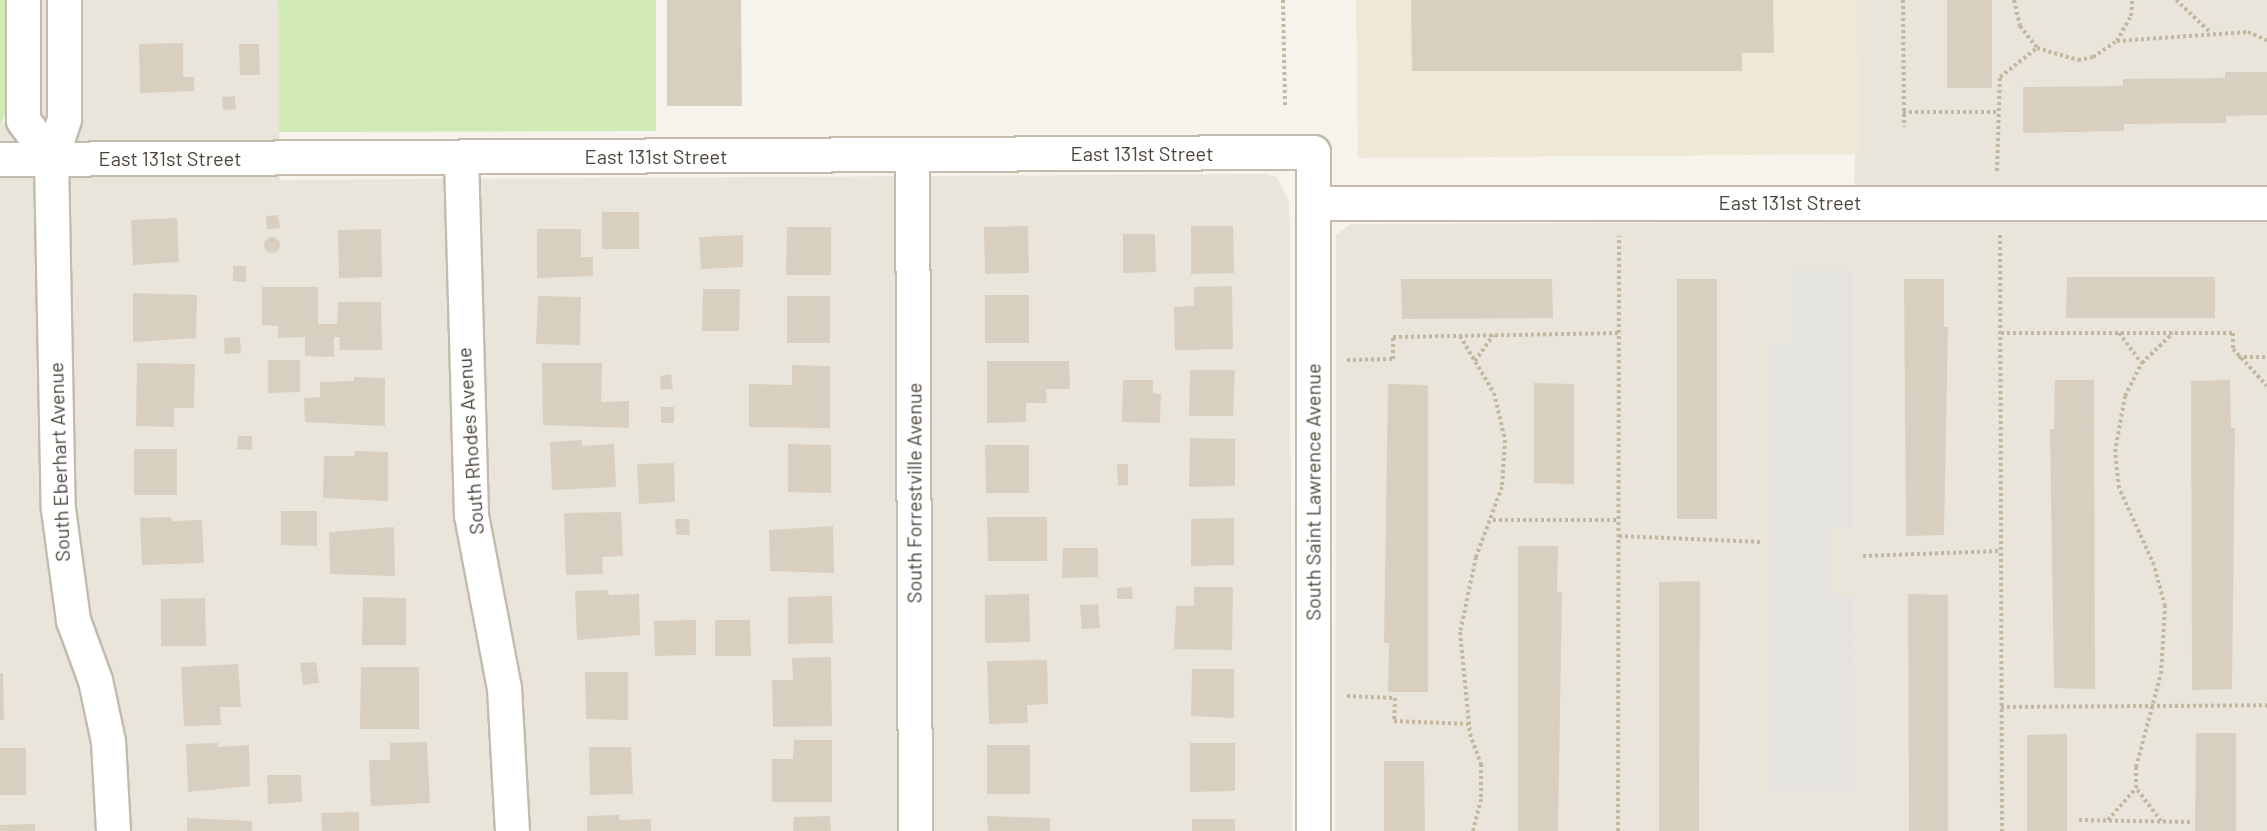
<!DOCTYPE html>
<style>
body{margin:0}
#map{position:relative;width:2267px;height:831px;overflow:hidden;background:#f6f3ec;font-family:Barlow,sans-serif}
div>[style]{position:absolute}
.residential>*{inset:0;background:#eae5da}
.education>*{inset:0;background:#efe8d6}
.green>*{inset:0;background:#d2eab5}
.parking>*{inset:0;background:#e5e3e0}
.building>*{inset:0;background:#d8cfc1}
.round{border-radius:50%}
.path>*{height:4px;margin-top:-2px;transform-origin:0;background:repeating-linear-gradient(90deg,#c4b79f 0 3px,transparent 0 6px)}
.roads{filter:drop-shadow(2px 0 #c2bbae) drop-shadow(-2px 0 #c2bbae) drop-shadow(0 2px #c2bbae) drop-shadow(0 -2px #c2bbae)}
.minor>*{height:33px;margin:-16.5px;padding:0 16.5px;transform-origin:16.5px;border-radius:16.5px;background:#fff}
span{translate:-50% -50%;white-space:nowrap;text-align:center;line-height:1.15;-webkit-text-stroke:4.5px #fff;paint-order:stroke}
.street-label{font-size:20px;color:#4b4439}
</style>
<div id="map">
<div class="residential">
<div style="clip-path:polygon(12px 0,278px 0,280px 180px,1267px 174px,1277px 177px,1289px 202px,1290px 234px,1292px 831px,0 831px,0 127px,5px 120px)"></div>
<div style="clip-path:polygon(1857px 0,2267px 0,2267px 831px,1335px 831px,1336px 235px,1351px 224px,1854px 222px)"></div>
</div>
<div class="education">
<div style="clip-path:polygon(1356px 0,1857px 0,1859px 154px,1358px 158px)"></div>
</div>
<div class="green">
<div style="clip-path:polygon(0 0,12px 0,13px 96px,0 127px)"></div>
<div style="clip-path:polygon(278px 0,656px 0,656px 131px,279px 132px)"></div>
</div>
<div class="parking">
<div style="clip-path:polygon(1792px 270px,1852px 270px,1853px 529px,1831px 529px,1831px 597px,1853px 597px,1854px 790px,1768px 790px,1767px 344px,1792px 344px)"></div>
</div>
<div class="building">
<div style="clip-path:polygon(667px 0,741px 0,742px 106px,667px 106px)"></div>
<div style="clip-path:polygon(1411px 0,1773px 0,1774px 53px,1742px 53px,1742px 71px,1412px 71px)"></div>
<div style="clip-path:polygon(1947px 0,1992px 0,1992px 88px,1947px 88px)"></div>
<div style="clip-path:polygon(183px 43px,183px 77px,194px 77px,194px 91px,140px 93px,139px 44px)"></div>
<div style="clip-path:polygon(239px 44px,259px 44px,260px 75px,240px 75px)"></div>
<div style="clip-path:polygon(2225px 72px,2267px 72px,2267px 115px,2226px 116px,2226px 123px,2124px 124px,2124px 131px,2023px 133px,2023px 87px,2123px 86px,2123px 79px,2225px 78px)"></div>
<div style="clip-path:polygon(235px 96px,236px 109px,223px 110px,222px 97px)"></div>
<div style="clip-path:polygon(602px 212px,639px 212px,639px 249px,602px 249px)"></div>
<div style="clip-path:polygon(278px 215px,280px 228px,267px 229px,266px 216px)"></div>
<div style="clip-path:polygon(177px 218px,179px 262px,133px 265px,131px 220px)"></div>
<div style="clip-path:polygon(1028px 226px,1029px 273px,985px 274px,984px 227px)"></div>
<div style="clip-path:polygon(1191px 226px,1233px 226px,1234px 273px,1191px 274px)"></div>
<div style="clip-path:polygon(787px 227px,831px 227px,831px 275px,786px 275px)"></div>
<div style="clip-path:polygon(381px 229px,382px 277px,339px 278px,338px 230px)"></div>
<div style="clip-path:polygon(537px 229px,581px 229px,581px 257px,593px 257px,593px 276px,537px 278px)"></div>
<div style="clip-path:polygon(1123px 234px,1155px 234px,1156px 272px,1123px 273px)"></div>
<div style="clip-path:polygon(743px 235px,743px 267px,701px 269px,699px 237px)"></div>
<div class="round" style="left:264px;top:237px;width:16px;height:16px"></div>
<div style="clip-path:polygon(233px 266px,246px 266px,246px 282px,233px 281px)"></div>
<div style="clip-path:polygon(2067px 277px,2215px 277px,2215px 318px,2066px 318px)"></div>
<div style="clip-path:polygon(1401px 279px,1552px 279px,1553px 318px,1402px 319px)"></div>
<div style="clip-path:polygon(1677px 279px,1717px 279px,1717px 519px,1677px 519px)"></div>
<div style="clip-path:polygon(1904px 279px,1944px 279px,1944px 327px,1948px 327px,1944px 535px,1906px 536px)"></div>
<div style="clip-path:polygon(1232px 286px,1233px 349px,1175px 350px,1174px 307px,1194px 306px,1194px 287px)"></div>
<div style="clip-path:polygon(262px 287px,318px 287px,318px 324px,337px 324px,338px 302px,381px 302px,382px 350px,339px 350px,340px 337px,334px 337px,334px 357px,305px 356px,305px 337px,278px 338px,278px 326px,262px 325px)"></div>
<div style="clip-path:polygon(703px 289px,740px 289px,739px 331px,702px 331px)"></div>
<div style="clip-path:polygon(133px 293px,197px 295px,196px 338px,133px 342px)"></div>
<div style="clip-path:polygon(985px 295px,1029px 295px,1029px 343px,985px 343px)"></div>
<div style="clip-path:polygon(538px 296px,581px 297px,580px 345px,536px 344px)"></div>
<div style="clip-path:polygon(787px 296px,830px 296px,830px 343px,787px 343px)"></div>
<div style="clip-path:polygon(240px 337px,241px 353px,225px 354px,224px 338px)"></div>
<div style="clip-path:polygon(268px 360px,300px 360px,300px 392px,268px 393px)"></div>
<div style="clip-path:polygon(987px 361px,1069px 361px,1070px 389px,1046px 389px,1047px 403px,1026px 403px,1026px 422px,987px 423px)"></div>
<div style="clip-path:polygon(137px 363px,195px 364px,194px 408px,174px 408px,174px 427px,136px 426px)"></div>
<div style="clip-path:polygon(542px 363px,602px 363px,601px 402px,629px 401px,629px 428px,543px 425px)"></div>
<div style="clip-path:polygon(792px 365px,830px 366px,830px 428px,749px 427px,749px 384px,792px 385px)"></div>
<div style="clip-path:polygon(1190px 370px,1235px 370px,1233px 416px,1189px 416px)"></div>
<div style="clip-path:polygon(671px 374px,673px 389px,661px 390px,660px 376px)"></div>
<div style="clip-path:polygon(354px 377px,385px 378px,385px 426px,305px 422px,304px 398px,320px 397px,320px 382px,354px 381px)"></div>
<div style="clip-path:polygon(1123px 380px,1153px 380px,1153px 393px,1161px 394px,1160px 423px,1122px 422px)"></div>
<div style="clip-path:polygon(2055px 380px,2094px 380px,2095px 689px,2054px 688px,2050px 429px,2054px 429px)"></div>
<div style="clip-path:polygon(2230px 380px,2231px 428px,2235px 428px,2232px 689px,2192px 690px,2191px 381px)"></div>
<div style="clip-path:polygon(1534px 383px,1574px 384px,1574px 484px,1534px 483px)"></div>
<div style="clip-path:polygon(1388px 384px,1428px 385px,1428px 692px,1388px 692px,1389px 643px,1384px 643px)"></div>
<div style="clip-path:polygon(661px 407px,674px 407px,674px 423px,661px 423px)"></div>
<div style="clip-path:polygon(238px 436px,252px 436px,252px 450px,237px 449px)"></div>
<div style="clip-path:polygon(1190px 438px,1235px 439px,1235px 486px,1189px 487px)"></div>
<div style="clip-path:polygon(582px 440px,582px 446px,614px 444px,616px 487px,552px 490px,550px 442px)"></div>
<div style="clip-path:polygon(788px 444px,831px 445px,831px 493px,788px 492px)"></div>
<div style="clip-path:polygon(985px 445px,1029px 445px,1029px 493px,986px 493px)"></div>
<div style="clip-path:polygon(134px 449px,177px 449px,177px 495px,134px 495px)"></div>
<div style="clip-path:polygon(355px 451px,388px 452px,388px 501px,323px 498px,324px 456px,354px 456px)"></div>
<div style="clip-path:polygon(674px 463px,675px 502px,639px 504px,637px 464px)"></div>
<div style="clip-path:polygon(1117px 464px,1128px 464px,1128px 485px,1118px 486px)"></div>
<div style="clip-path:polygon(281px 511px,317px 511px,317px 546px,281px 545px)"></div>
<div style="clip-path:polygon(621px 512px,623px 556px,602px 557px,603px 574px,566px 575px,564px 513px)"></div>
<div style="clip-path:polygon(171px 517px,172px 521px,202px 520px,204px 563px,142px 565px,140px 518px)"></div>
<div style="clip-path:polygon(987px 517px,1047px 517px,1047px 561px,988px 561px)"></div>
<div style="clip-path:polygon(1234px 518px,1234px 565px,1191px 566px,1191px 519px)"></div>
<div style="clip-path:polygon(675px 519px,689px 519px,690px 535px,676px 535px)"></div>
<div style="clip-path:polygon(833px 526px,834px 573px,770px 571px,769px 530px)"></div>
<div style="clip-path:polygon(394px 527px,395px 576px,330px 574px,329px 532px)"></div>
<div style="clip-path:polygon(1518px 546px,1558px 546px,1557px 592px,1562px 592px,1558px 831px,1518px 831px)"></div>
<div style="clip-path:polygon(1063px 548px,1098px 548px,1098px 577px,1062px 578px)"></div>
<div style="clip-path:polygon(1700px 581px,1699px 831px,1659px 831px,1659px 582px)"></div>
<div style="clip-path:polygon(1132px 587px,1133px 599px,1117px 599px,1117px 588px)"></div>
<div style="clip-path:polygon(1194px 587px,1233px 587px,1232px 650px,1174px 649px,1176px 606px,1194px 606px)"></div>
<div style="clip-path:polygon(608px 590px,609px 595px,639px 594px,640px 635px,577px 640px,575px 591px)"></div>
<div style="clip-path:polygon(1029px 594px,1030px 642px,985px 643px,985px 595px)"></div>
<div style="clip-path:polygon(1908px 594px,1948px 595px,1948px 831px,1909px 831px)"></div>
<div style="clip-path:polygon(832px 596px,833px 643px,788px 644px,788px 597px)"></div>
<div style="clip-path:polygon(363px 597px,406px 598px,406px 645px,362px 645px)"></div>
<div style="clip-path:polygon(205px 598px,206px 646px,161px 646px,161px 599px)"></div>
<div style="clip-path:polygon(1098px 604px,1100px 628px,1082px 629px,1080px 605px)"></div>
<div style="clip-path:polygon(696px 620px,696px 655px,655px 656px,654px 621px)"></div>
<div style="clip-path:polygon(715px 620px,750px 620px,751px 656px,715px 656px)"></div>
<div style="clip-path:polygon(831px 657px,832px 726px,773px 727px,772px 680px,793px 680px,792px 658px)"></div>
<div style="clip-path:polygon(1047px 660px,1048px 704px,1027px 705px,1028px 723px,989px 724px,987px 661px)"></div>
<div style="clip-path:polygon(316px 662px,319px 683px,303px 685px,300px 663px)"></div>
<div style="clip-path:polygon(238px 664px,241px 707px,220px 707px,221px 725px,184px 726px,181px 667px)"></div>
<div style="clip-path:polygon(361px 667px,419px 667px,419px 729px,360px 729px)"></div>
<div style="clip-path:polygon(1192px 669px,1234px 669px,1234px 718px,1191px 716px)"></div>
<div style="clip-path:polygon(585px 672px,628px 672px,628px 720px,586px 719px)"></div>
<div style="clip-path:polygon(0 673px,3px 673px,4px 720px,0 720px)"></div>
<div style="clip-path:polygon(2196px 733px,2236px 733px,2236px 831px,2195px 831px)"></div>
<div style="clip-path:polygon(2067px 734px,2067px 831px,2027px 831px,2027px 735px)"></div>
<div style="clip-path:polygon(794px 740px,832px 740px,832px 802px,772px 802px,772px 759px,793px 759px)"></div>
<div style="clip-path:polygon(427px 742px,430px 803px,371px 806px,369px 760px,390px 760px,390px 743px)"></div>
<div style="clip-path:polygon(218px 743px,218px 747px,249px 745px,250px 786px,188px 792px,186px 744px)"></div>
<div style="clip-path:polygon(1190px 743px,1235px 743px,1235px 791px,1190px 792px)"></div>
<div style="clip-path:polygon(987px 745px,1030px 745px,1030px 794px,987px 794px)"></div>
<div style="clip-path:polygon(589px 747px,631px 747px,633px 794px,590px 795px)"></div>
<div style="clip-path:polygon(0 748px,26px 748px,26px 795px,0 795px)"></div>
<div style="clip-path:polygon(1384px 761px,1424px 761px,1425px 831px,1384px 831px)"></div>
<div style="clip-path:polygon(267px 775px,301px 775px,302px 802px,268px 804px)"></div>
<div style="clip-path:polygon(359px 812px,359px 831px,322px 831px,321px 813px)"></div>
<div style="clip-path:polygon(619px 815px,619px 820px,651px 819px,651px 831px,587px 831px,587px 816px)"></div>
<div style="clip-path:polygon(830px 816px,831px 831px,793px 831px,794px 817px)"></div>
<div style="clip-path:polygon(987px 816px,1050px 818px,1050px 831px,988px 831px)"></div>
<div style="clip-path:polygon(187px 818px,252px 821px,252px 831px,187px 831px)"></div>
<div style="clip-path:polygon(1192px 819px,1235px 819px,1235px 831px,1192px 831px)"></div>
<div style="clip-path:polygon(35px 824px,35px 831px,0 831px,0 825px)"></div>
</div>
<div class="path">
<div style="left:1283px;top:0;width:106px;rotate:88.9deg"></div>
<div style="left:1903px;top:0;width:127px;rotate:89.5deg"></div>
<div style="left:2014px;top:0;width:27px;rotate:77deg"></div>
<div style="left:2020px;top:26px;width:28px;rotate:52deg"></div>
<div style="left:2037px;top:48px;width:43px;rotate:16.3deg"></div>
<div style="left:2078px;top:60px;width:15px;rotate:-11deg"></div>
<div style="left:2093px;top:57px;width:29px;rotate:-34deg"></div>
<div style="left:2117px;top:41px;width:29px;rotate:-61deg"></div>
<div style="left:2131px;top:16px;width:16px;rotate:-86deg"></div>
<div style="left:2176px;top:0;width:47px;rotate:43.3deg"></div>
<div style="left:2117px;top:41px;width:131px;rotate:-3.9deg"></div>
<div style="left:2248px;top:32px;width:21px;rotate:23deg"></div>
<div style="left:1903px;top:112px;width:95px"></div>
<div style="left:1997px;top:171px;width:94px;rotate:-88.2deg"></div>
<div style="left:2000px;top:77px;width:47px;rotate:-38.1deg"></div>
<div style="left:2000px;top:235px;width:596px;rotate:89.81deg"></div>
<div style="left:2001px;top:333px;width:232px"></div>
<div style="left:2233px;top:333px;width:16px;rotate:90deg"></div>
<div style="left:2233px;top:349px;width:50px;rotate:47.4deg"></div>
<div style="left:2119px;top:333px;width:38px;rotate:53deg"></div>
<div style="left:1460px;top:336px;width:66px;rotate:59.2deg"></div>
<div style="left:1494px;top:393px;width:48px;rotate:76.8deg"></div>
<div style="left:1505px;top:440px;width:47px;rotate:93.7deg"></div>
<div style="left:1502px;top:487px;width:75px;rotate:110.4deg"></div>
<div style="left:1476px;top:557px;width:77px;rotate:102deg"></div>
<div style="left:1460px;top:632px;width:102px;rotate:84.4deg"></div>
<div style="left:1470px;top:734px;width:32px;rotate:70deg"></div>
<div style="left:1481px;top:764px;width:35px;rotate:90deg"></div>
<div style="left:1481px;top:799px;width:33px;rotate:104deg"></div>
<div style="left:2238px;top:357px;width:29px"></div>
<div style="left:1347px;top:360px;width:46px;rotate:-1.2deg"></div>
<div style="left:1393px;top:359px;width:22px;rotate:-90deg"></div>
<div style="left:1393px;top:337px;width:227px;rotate:-1deg"></div>
<div style="left:1475px;top:361px;width:32px;rotate:-55deg"></div>
<div style="left:1493px;top:520px;width:126px"></div>
<div style="left:1619px;top:536px;width:143px;rotate:2.4deg"></div>
<div style="left:1863px;top:556px;width:138px;rotate:-2.1deg"></div>
<div style="left:1347px;top:696px;width:48px;rotate:2.4deg"></div>
<div style="left:1395px;top:698px;width:23px;rotate:92deg"></div>
<div style="left:1394px;top:721px;width:74px;rotate:2.3deg"></div>
<div style="left:2001px;top:707px;width:266px;rotate:-0.4deg"></div>
<div style="left:2079px;top:820px;width:111px;rotate:1deg"></div>
<div style="left:2108px;top:820px;width:43px;rotate:-48.8deg"></div>
<div style="left:2161px;top:821px;width:41px;rotate:-127.1deg"></div>
<div style="left:2136px;top:788px;width:21px;rotate:-90deg"></div>
<div style="left:2136px;top:767px;width:96px;rotate:-75deg"></div>
<div style="left:2161px;top:674px;width:68px;rotate:-86.6deg"></div>
<div style="left:2165px;top:606px;width:42px;rotate:-105deg"></div>
<div style="left:2154px;top:565px;width:85px;rotate:-114.4deg"></div>
<div style="left:2119px;top:488px;width:36px;rotate:-96deg"></div>
<div style="left:2115px;top:452px;width:57px;rotate:-79.9deg"></div>
<div style="left:2125px;top:396px;width:37px;rotate:-63deg"></div>
<div style="left:2142px;top:363px;width:43px;rotate:-44.1deg"></div>
<div style="left:1618px;top:831px;width:595px;rotate:-89.9deg"></div>
</div>
<div class="roads">
<div class="minor">
<div style="left:23px;top:0;width:120px;rotate:90deg"></div>
<div style="left:23px;top:120px;width:48px;rotate:54.3deg"></div>
<div style="left:64px;top:0;width:119px;rotate:90deg"></div>
<div style="left:64px;top:119px;width:42px;rotate:108deg"></div>
<div style="left:51px;top:159px;width:350px;rotate:88.9deg"></div>
<div style="left:58px;top:509px;width:112px;rotate:82.3deg"></div>
<div style="left:73px;top:620px;width:64px;rotate:69.9deg"></div>
<div style="left:95px;top:680px;width:62px;rotate:78deg"></div>
<div style="left:108px;top:741px;width:90px;rotate:86.8deg"></div>
<div style="left:912px;top:154px;width:677px;rotate:89.75deg"></div>
<div style="left:461px;top:157px;width:358px;rotate:88.4deg"></div>
<div style="left:471px;top:515px;width:176px;rotate:79.2deg"></div>
<div style="left:504px;top:688px;width:143px;rotate:86.8deg"></div>
<div style="left:0;top:159px;width:1313px;rotate:-0.31deg"></div>
<div style="left:1313px;top:152px;width:679px;rotate:90deg"></div>
<div style="left:1313px;top:203px;width:954px"></div>
</div>
</div>
<div class="street-label">
<span style="left:1142px;top:153px">East 131st Street</span>
<span style="left:656px;top:156px">East 131st Street</span>
<span style="left:170px;top:158px">East 131st Street</span>
<span style="left:1790px;top:202px">East 131st Street</span>
<span style="left:470px;top:441px;rotate:-94deg">South Rhodes Avenue</span>
<span style="left:59px;top:462px;rotate:-92deg">South Eberhart Avenue</span>
<span style="left:1313px;top:492px;rotate:-90deg">South Saint Lawrence Avenue</span>
<span style="left:914px;top:493px;rotate:-90deg">South Forrestville Avenue</span>
</div>
</div>
